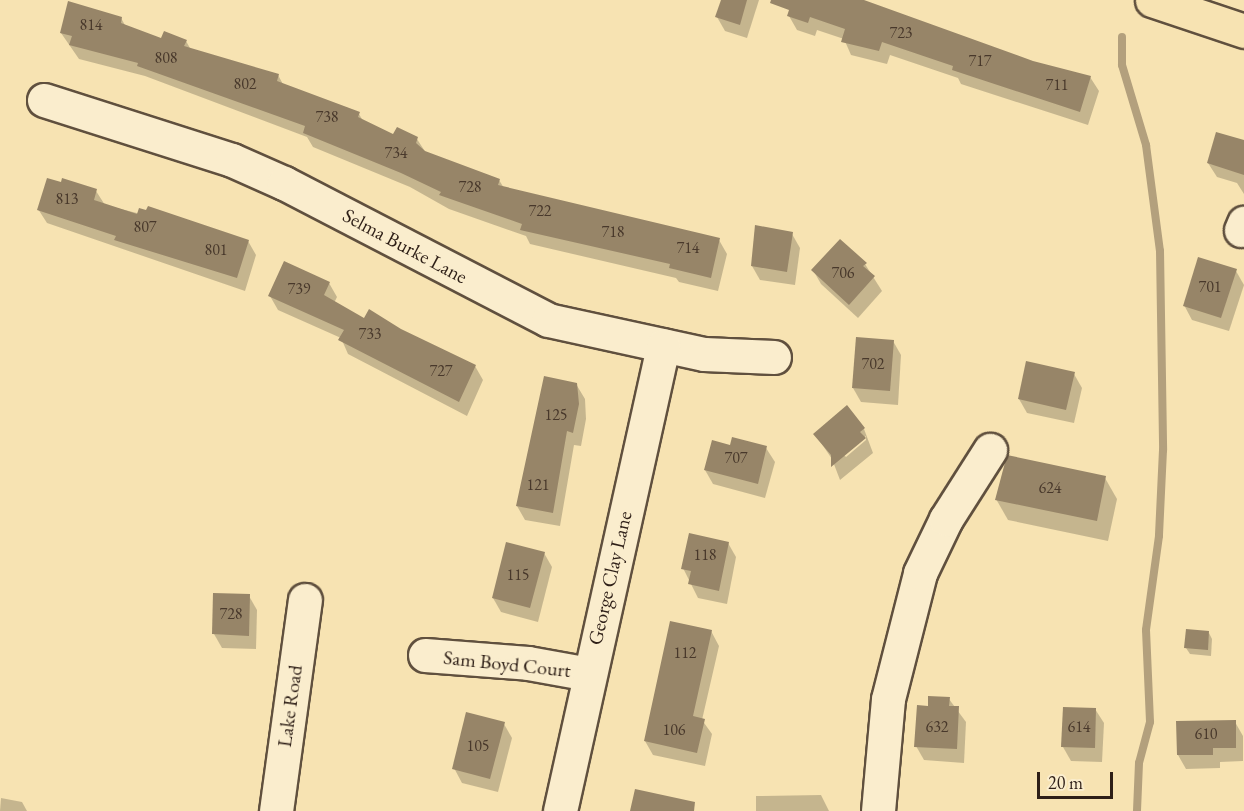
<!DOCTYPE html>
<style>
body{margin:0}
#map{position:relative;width:1244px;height:811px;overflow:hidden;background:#f7e3b2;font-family:"EB Garamond",serif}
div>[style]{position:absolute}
.shadow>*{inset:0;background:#0003}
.stream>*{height:8px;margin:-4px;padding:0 4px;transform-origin:4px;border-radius:4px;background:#b3a07d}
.building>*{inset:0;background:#978568}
.roads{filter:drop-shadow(2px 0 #60503e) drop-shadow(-2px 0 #60503e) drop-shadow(0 2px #60503e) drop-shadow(0 -2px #60503e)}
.minor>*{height:33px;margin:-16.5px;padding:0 16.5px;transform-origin:16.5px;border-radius:16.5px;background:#faedcd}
.major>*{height:33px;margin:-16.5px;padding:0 16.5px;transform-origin:16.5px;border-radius:16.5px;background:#f7e3b2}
span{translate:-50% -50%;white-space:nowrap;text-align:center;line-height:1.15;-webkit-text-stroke:5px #faedcd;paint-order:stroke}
.number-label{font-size:16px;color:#48382b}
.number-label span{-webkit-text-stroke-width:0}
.street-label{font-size:20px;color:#2e1f17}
.scale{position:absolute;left:1037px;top:772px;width:76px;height:27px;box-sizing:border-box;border:3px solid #2e1f17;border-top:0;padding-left:8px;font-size:18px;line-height:21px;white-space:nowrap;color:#2e1f17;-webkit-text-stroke:4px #faedcd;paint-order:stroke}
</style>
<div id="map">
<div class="shadow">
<div style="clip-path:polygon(723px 0,759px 0,747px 38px,725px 31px,717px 17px)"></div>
<div style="clip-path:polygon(794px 0,857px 0,1032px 62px,1090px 77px,1099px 91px,1088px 125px,961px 84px,958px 78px,890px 55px,887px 64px,851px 55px,844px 39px,817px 30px,815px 36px,797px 30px,789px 16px)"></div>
<div style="clip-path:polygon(121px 18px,126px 27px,162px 40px,186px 41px,191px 50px,278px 75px,284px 86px,359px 114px,363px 121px,394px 136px,417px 139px,426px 153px,499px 180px,504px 188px,719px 240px,727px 254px,718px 291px,679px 282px,676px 278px,530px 244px,526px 236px,449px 209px,410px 187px,313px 147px,307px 137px,145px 76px,79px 59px,61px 33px)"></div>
<div style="clip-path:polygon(1244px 143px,1244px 194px,1237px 183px,1217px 177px,1208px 163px)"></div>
<div style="clip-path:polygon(96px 191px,105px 205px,248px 241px,256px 255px,245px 291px,47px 223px,38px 209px)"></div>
<div style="clip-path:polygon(792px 234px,800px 248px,795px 285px,760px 280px,752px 266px)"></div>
<div style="clip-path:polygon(865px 264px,882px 291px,858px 318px,821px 284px,813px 270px)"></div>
<div style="clip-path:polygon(1236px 271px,1244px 285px,1229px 331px,1192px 320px,1184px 305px)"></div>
<div style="clip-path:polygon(329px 283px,337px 297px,334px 303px,364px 320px,400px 331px,475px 366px,483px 380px,467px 416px,348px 354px,341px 338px,278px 310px,270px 296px)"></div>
<div style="clip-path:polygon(893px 341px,901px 355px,898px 405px,861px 402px,853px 388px)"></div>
<div style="clip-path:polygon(1074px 374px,1082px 388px,1074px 423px,1027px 413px,1019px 399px)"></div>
<div style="clip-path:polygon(545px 378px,576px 384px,585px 399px,586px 419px,581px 446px,574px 445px,560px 526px,525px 520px,517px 506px)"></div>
<div style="clip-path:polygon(evenodd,864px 429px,873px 453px,840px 480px,832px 459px,815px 434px,864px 429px,866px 436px,866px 440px,846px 457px,844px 455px,866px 436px)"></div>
<div style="clip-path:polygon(731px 447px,766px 448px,775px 462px,765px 498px,713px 484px,705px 470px)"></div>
<div style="clip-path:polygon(1105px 478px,1117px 499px,1108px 541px,1008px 520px,996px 499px)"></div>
<div style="clip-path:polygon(728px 543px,736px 557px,727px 604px,698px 598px,683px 568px)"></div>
<div style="clip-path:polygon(544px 553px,552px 567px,538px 622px,501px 612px,493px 598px)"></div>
<div style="clip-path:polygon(215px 595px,249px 596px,257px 610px,256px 649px,222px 648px,214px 634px)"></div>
<div style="clip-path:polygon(711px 631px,719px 646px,702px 720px,712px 734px,705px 766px,653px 755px,645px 741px)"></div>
<div style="clip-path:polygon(1209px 633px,1212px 639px,1211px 656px,1190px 654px,1186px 648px)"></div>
<div style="clip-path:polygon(949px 699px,966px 722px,964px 763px,924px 760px,916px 746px,929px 708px)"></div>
<div style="clip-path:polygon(1095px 709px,1104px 723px,1102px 762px,1071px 761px,1063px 747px)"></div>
<div style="clip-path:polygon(1235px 722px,1243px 736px,1243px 761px,1220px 762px,1220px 768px,1186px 769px,1178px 755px)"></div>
<div style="clip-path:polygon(504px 724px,512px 738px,498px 792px,462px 783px,454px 768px)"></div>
<div style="clip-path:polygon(821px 795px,829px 811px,756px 811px,756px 796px)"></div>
<div style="clip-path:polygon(1px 798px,22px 802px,27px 811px,0 811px)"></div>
</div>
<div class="stream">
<div style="left:1122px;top:37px;width:28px;rotate:90deg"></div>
<div style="left:1122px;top:65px;width:84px;rotate:73.3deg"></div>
<div style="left:1146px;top:145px;width:107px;rotate:82.5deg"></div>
<div style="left:1160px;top:251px;width:199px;rotate:89.1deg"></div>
<div style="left:1163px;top:450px;width:86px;rotate:92.7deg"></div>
<div style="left:1159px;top:536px;width:95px;rotate:97.9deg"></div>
<div style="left:1146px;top:630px;width:92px;rotate:87.5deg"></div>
<div style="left:1150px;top:722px;width:42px;rotate:105deg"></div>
<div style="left:1139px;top:763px;width:48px;rotate:92.4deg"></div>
</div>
<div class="building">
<div style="clip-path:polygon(721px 0,747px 0,740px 25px,715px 17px)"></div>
<div style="clip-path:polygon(771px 0,864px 0,1033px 61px,1091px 76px,1080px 112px,952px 70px,953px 66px,882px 42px,879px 51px,841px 42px,845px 29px,810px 17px,808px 23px,787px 16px,789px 10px,770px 3px)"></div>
<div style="clip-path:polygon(68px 1px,122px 17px,121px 23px,161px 38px,164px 31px,187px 40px,184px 46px,279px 74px,277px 81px,360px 112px,358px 117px,393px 134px,397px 127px,418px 137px,416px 143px,425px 151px,500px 179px,498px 185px,720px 238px,711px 278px,669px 268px,670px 264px,520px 230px,522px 224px,439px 195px,441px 192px,401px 173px,303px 133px,305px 126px,137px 66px,138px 63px,69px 45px,72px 36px,60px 33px)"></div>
<div style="clip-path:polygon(1216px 132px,1244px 140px,1244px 175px,1207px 163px)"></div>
<div style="clip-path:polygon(47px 178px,61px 182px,62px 178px,97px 189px,94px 200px,137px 214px,139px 208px,146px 210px,148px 206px,249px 240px,237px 278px,114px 240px,116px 236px,37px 210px)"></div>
<div style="clip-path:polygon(755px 225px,793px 232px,787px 272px,751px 266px)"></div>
<div style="clip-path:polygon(840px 239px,867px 263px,863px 266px,875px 276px,849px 305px,811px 270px)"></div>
<div style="clip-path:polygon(1198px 257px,1237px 269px,1221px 318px,1183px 306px)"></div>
<div style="clip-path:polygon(284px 261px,330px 282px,324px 295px,364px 318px,369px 309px,401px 329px,476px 365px,459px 402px,338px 340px,344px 330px,268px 296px)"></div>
<div style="clip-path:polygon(856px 337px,894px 340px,890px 391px,852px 388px)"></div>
<div style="clip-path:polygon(1026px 361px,1075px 372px,1066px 410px,1018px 399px)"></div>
<div style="clip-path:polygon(544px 376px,577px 383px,579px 404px,573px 433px,567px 431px,553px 513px,516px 506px)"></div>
<div style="clip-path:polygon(847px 405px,865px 428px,860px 432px,866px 438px,831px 467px,831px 455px,813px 434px)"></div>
<div style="clip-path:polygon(732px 437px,767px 446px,758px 484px,704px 470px,712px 440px,730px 445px)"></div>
<div style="clip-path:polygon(1007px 455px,1106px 476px,1097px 521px,995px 500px)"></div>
<div style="clip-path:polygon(689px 533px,729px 542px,719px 591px,688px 584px,691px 571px,681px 569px)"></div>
<div style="clip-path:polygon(506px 542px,545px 552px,530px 608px,492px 598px)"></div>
<div style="clip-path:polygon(213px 593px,250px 594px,249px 636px,212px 634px)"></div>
<div style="clip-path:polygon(670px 621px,712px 630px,693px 716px,705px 719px,697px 753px,644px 741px)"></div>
<div style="clip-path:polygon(1186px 629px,1209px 631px,1208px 650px,1184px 648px)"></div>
<div style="clip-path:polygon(928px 696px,950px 697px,949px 706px,959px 706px,957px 749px,914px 747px,917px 705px,928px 706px)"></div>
<div style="clip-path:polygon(1063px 707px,1096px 708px,1095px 748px,1061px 747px)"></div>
<div style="clip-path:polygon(466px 712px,505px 722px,490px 779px,452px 769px)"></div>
<div style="clip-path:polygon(1236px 720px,1236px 748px,1213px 748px,1213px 755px,1177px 755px,1176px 721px)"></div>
<div style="clip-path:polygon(635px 789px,695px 802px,694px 811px,630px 811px)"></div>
</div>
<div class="roads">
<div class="minor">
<div style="left:44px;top:100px;width:197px;rotate:17.7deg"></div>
<div style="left:232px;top:160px;width:57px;rotate:23.9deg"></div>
<div style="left:284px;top:183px;width:297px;rotate:27.4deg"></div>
<div style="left:548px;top:320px;width:160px;rotate:12.3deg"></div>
<div style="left:704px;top:354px;width:70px;rotate:2.5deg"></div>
<div style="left:1241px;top:230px;width:8px;rotate:-67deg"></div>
<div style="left:425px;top:655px;width:103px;rotate:4.4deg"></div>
<div style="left:528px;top:663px;width:62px;rotate:10.2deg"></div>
<div style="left:276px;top:811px;width:213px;rotate:-82.2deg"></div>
<div style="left:560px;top:811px;width:477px;rotate:-77.5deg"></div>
<div style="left:878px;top:811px;width:112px;rotate:-84.9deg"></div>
<div style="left:888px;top:699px;width:130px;rotate:-75.7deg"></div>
<div style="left:920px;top:573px;width:60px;rotate:-64.3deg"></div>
<div style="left:946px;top:519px;width:82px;rotate:-57.5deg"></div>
</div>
<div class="major">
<div style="left:1152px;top:0;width:97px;rotate:18.6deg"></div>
</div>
</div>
<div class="number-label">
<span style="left:91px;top:25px">814</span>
<span style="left:901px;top:33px">723</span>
<span style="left:166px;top:58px">808</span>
<span style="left:980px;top:61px">717</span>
<span style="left:245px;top:84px">802</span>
<span style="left:1057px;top:85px">711</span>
<span style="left:327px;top:117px">738</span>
<span style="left:396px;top:153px">734</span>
<span style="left:470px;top:187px">728</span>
<span style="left:67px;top:199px">813</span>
<span style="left:540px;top:211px">722</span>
<span style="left:145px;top:227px">807</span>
<span style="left:613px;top:232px">718</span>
<span style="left:688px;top:248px">714</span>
<span style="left:216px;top:250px">801</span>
<span style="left:843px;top:273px">706</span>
<span style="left:1210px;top:287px">701</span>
<span style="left:299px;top:289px">739</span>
<span style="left:370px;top:334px">733</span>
<span style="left:873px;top:364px">702</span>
<span style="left:441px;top:371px">727</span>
<span style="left:556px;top:415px">125</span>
<span style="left:736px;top:458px">707</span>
<span style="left:538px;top:485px">121</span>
<span style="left:1050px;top:488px">624</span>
<span style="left:705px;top:555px">118</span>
<span style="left:518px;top:575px">115</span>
<span style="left:231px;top:614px">728</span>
<span style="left:685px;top:653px">112</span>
<span style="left:937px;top:727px">632</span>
<span style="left:1079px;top:727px">614</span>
<span style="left:674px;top:730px">106</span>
<span style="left:1206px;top:734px">610</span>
<span style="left:478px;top:746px">105</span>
</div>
<div class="street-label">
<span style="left:405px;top:246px;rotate:28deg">Selma Burke Lane</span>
<span style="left:610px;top:578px;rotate:-77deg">George Clay Lane</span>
<span style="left:507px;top:664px;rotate:6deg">Sam Boyd Court</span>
<span style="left:290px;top:706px;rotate:-82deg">Lake Road</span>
</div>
<div class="scale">20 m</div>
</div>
